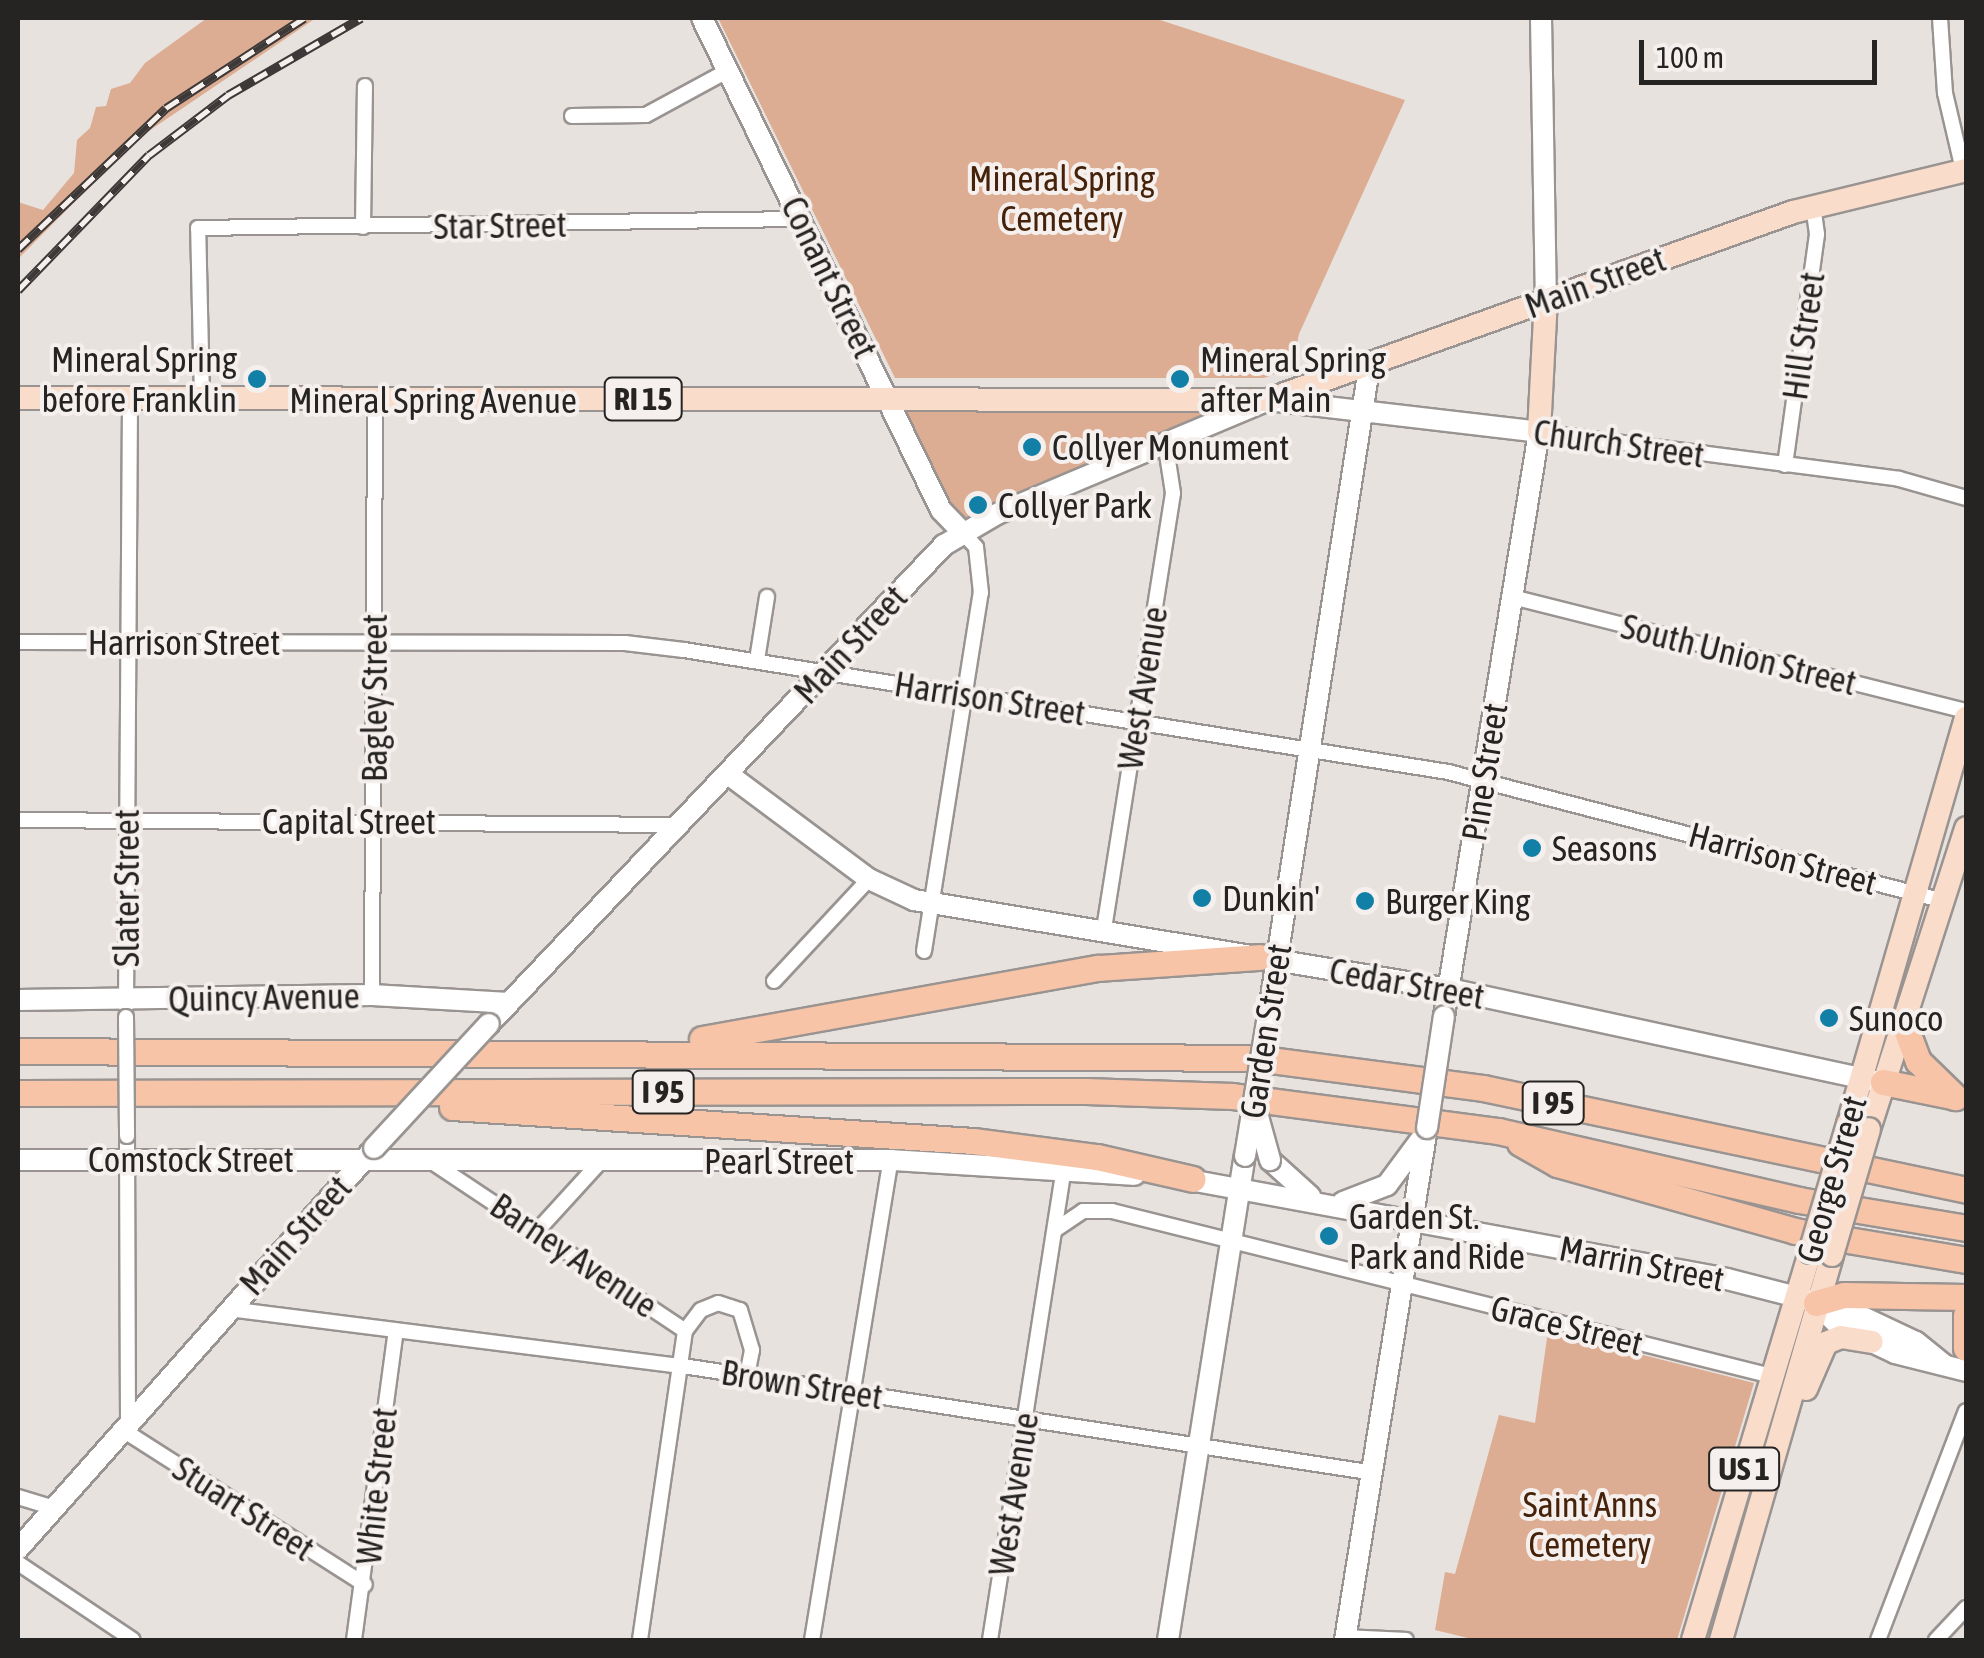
<!DOCTYPE html>
<style>
body{margin:0}
#map{position:relative;width:1984px;height:1658px;overflow:hidden;background:#e8e2df;font-family:"Asap Condensed",sans-serif}
div>[style]{position:absolute}
.green>*{inset:0;background:#dcad92}
.roads{filter:drop-shadow(2px 0 #999491) drop-shadow(-2px 0 #999491) drop-shadow(0 2px #999491) drop-shadow(0 -2px #999491)}
.street>*{height:14px;margin:-7px;padding:0 7px;transform-origin:7px;border-radius:7px;background:#fff}
.secondary>*{height:20px;margin:-10px;padding:0 10px;transform-origin:10px;border-radius:10px;background:#fff}
.primary>*{height:22px;margin:-11px;padding:0 11px;transform-origin:11px;border-radius:11px;background:#fadccb}
.highway>*{height:25px;margin:-12.5px;padding:0 12.5px;transform-origin:12.5px;border-radius:12.5px;background:#f7c4a8}
.rail>*{height:9px;margin-top:-4.5px;transform-origin:0;background:repeating-linear-gradient(90deg,#f5f0ed 0 15px,#3c3938 0 30px);box-sizing:border-box;border-block:2px solid #3c3938}
.bridges{filter:drop-shadow(2px 0 #999491) drop-shadow(-2px 0 #999491) drop-shadow(0 2px #999491) drop-shadow(0 -2px #999491)}
.street-bridge>*{height:14px;margin:-7px;padding:0 7px;transform-origin:7px;border-radius:7px;background:#fff}
.secondary-bridge>*{height:20px;margin:-10px;padding:0 10px;transform-origin:10px;border-radius:10px;background:#fff}
.primary-bridge>*{height:22px;margin:-11px;padding:0 11px;transform-origin:11px;border-radius:11px;background:#fadccb}
.dots>*{width:28px;height:28px;translate:-50% -50%;box-sizing:border-box;border:5px solid #f5f0ed;border-radius:50%}
span{translate:-50% -50%;white-space:nowrap;text-align:center;line-height:1.15;-webkit-text-stroke:8px #f5f0ed;paint-order:stroke}
.shield-label span{padding:2px 8px;background:#f5f0ed;border:2px solid;border-radius:8px;-webkit-text-stroke-width:0}
.shield-label{font-size:32px;color:#262423;font-weight:700}
.park-label{font-size:35px;color:#46220a}
.street-label{font-size:35px;color:#262423}
.poi-label{font-size:35px;color:#262423}
.right{translate:-100% -50%;text-align:right}
.left{translate:0 -50%;text-align:left}
.frame{position:absolute;inset:0;border:20px solid #262423;pointer-events:none}
.scale{position:absolute;left:1639px;top:40px;width:238px;height:45px;box-sizing:border-box;border:5px solid #262423;border-top:0;padding-left:12px;font-size:30px;line-height:35px;white-space:nowrap;color:#262423;-webkit-text-stroke:8px #f5f0ed;paint-order:stroke}
</style>
<div id="map">
<div class="green">
<div style="clip-path:polygon(207px 18px,316px 18px,137px 139px,18px 259px,18px 202px,43px 210px,74px 173px,77px 140px,90px 128px,96px 107px,106px 106px,111px 89px,130px 83px,145px 63px)"></div>
<div style="clip-path:polygon(718px 18px,1154px 18px,1405px 100px,1299px 334px,1292px 368px,1264px 378px,895px 378px)"></div>
<div style="clip-path:polygon(1250px 399px,967px 533px,921px 470px,901px 401px)"></div>
<div style="clip-path:polygon(1548px 1331px,1754px 1383px,1677px 1640px,1476px 1640px,1435px 1630px,1445px 1572px,1455px 1574px,1499px 1415px,1535px 1423px)"></div>
</div>
<div class="roads">
<div class="street">
<div style="left:1940px;top:18px;width:75px;rotate:86.2deg"></div>
<div style="left:1945px;top:93px;width:79px;rotate:76.8deg"></div>
<div style="left:572px;top:116px;width:74px;rotate:-0.8deg"></div>
<div style="left:646px;top:115px;width:92px;rotate:-28.5deg"></div>
<div style="left:363px;top:227px;width:141px;rotate:-89.2deg"></div>
<div style="left:202px;top:398px;width:170px;rotate:-91.3deg"></div>
<div style="left:198px;top:228px;width:603px;rotate:-0.86deg"></div>
<div style="left:1539px;top:432px;width:363px;rotate:7.4deg"></div>
<div style="left:1899px;top:479px;width:70px;rotate:15.8deg"></div>
<div style="left:1785px;top:465px;width:233px;rotate:-82.1deg"></div>
<div style="left:1817px;top:234px;width:28px;rotate:-98deg"></div>
<div style="left:1512px;top:597px;width:468px;rotate:14.1deg"></div>
<div style="left:18px;top:642px;width:607px;rotate:0.09deg"></div>
<div style="left:625px;top:643px;width:59px;rotate:6.8deg"></div>
<div style="left:684px;top:650px;width:774px;rotate:9.07deg"></div>
<div style="left:1448px;top:772px;width:513px;rotate:14.58deg"></div>
<div style="left:757px;top:660px;width:64px;rotate:-81deg"></div>
<div style="left:18px;top:820px;width:661px;rotate:0.43deg"></div>
<div style="left:1104px;top:929px;width:441px;rotate:-81deg"></div>
<div style="left:1173px;top:493px;width:46px;rotate:-98.8deg"></div>
<div style="left:924px;top:951px;width:363px;rotate:-81deg"></div>
<div style="left:981px;top:593px;width:46px;rotate:-96.2deg"></div>
<div style="left:976px;top:547px;width:19px;rotate:-133deg"></div>
<div style="left:774px;top:981px;width:139px;rotate:-47deg"></div>
<div style="left:372px;top:995px;width:594px;rotate:-89.71deg"></div>
<div style="left:126px;top:1006px;width:608px;rotate:-89.62deg"></div>
<div style="left:127px;top:1136px;width:289px;rotate:89.8deg"></div>
<div style="left:432px;top:1162px;width:304px;rotate:33.7deg"></div>
<div style="left:685px;top:1331px;width:312px;rotate:98.3deg"></div>
<div style="left:538px;top:1230px;width:92px;rotate:-47.6deg"></div>
<div style="left:1055px;top:1230px;width:34px;rotate:-34deg"></div>
<div style="left:1083px;top:1211px;width:29px"></div>
<div style="left:1112px;top:1211px;width:684px;rotate:14.04deg"></div>
<div style="left:229px;top:1309px;width:458px;rotate:7.2deg"></div>
<div style="left:683px;top:1366px;width:699px;rotate:8.8deg"></div>
<div style="left:685px;top:1331px;width:26px;rotate:-53deg"></div>
<div style="left:701px;top:1310px;width:18px;rotate:-22deg"></div>
<div style="left:718px;top:1303px;width:23px;rotate:18deg"></div>
<div style="left:740px;top:1310px;width:42px;rotate:73.3deg"></div>
<div style="left:752px;top:1350px;width:26px;rotate:101deg"></div>
<div style="left:123px;top:1430px;width:287px;rotate:32.6deg"></div>
<div style="left:18px;top:1497px;width:37px;rotate:17deg"></div>
<div style="left:18px;top:1563px;width:138px;rotate:33.8deg"></div>
<div style="left:1345px;top:1637px;width:61px;rotate:2.8deg"></div>
<div style="left:354px;top:1640px;width:312px;rotate:-82.3deg"></div>
<div style="left:812px;top:1640px;width:486px;rotate:-80.7deg"></div>
<div style="left:990px;top:1640px;width:476px;rotate:-81.1deg"></div>
<div style="left:1878px;top:1640px;width:245px;rotate:-69deg"></div>
<div style="left:1936px;top:1640px;width:44px;rotate:-46.8deg"></div>
</div>
<div class="secondary">
<div style="left:702px;top:18px;width:547px;rotate:64.09deg"></div>
<div style="left:941px;top:510px;width:32px;rotate:46deg"></div>
<div style="left:1541px;top:18px;width:282px;rotate:89deg"></div>
<div style="left:728px;top:774px;width:176px;rotate:36.7deg"></div>
<div style="left:869px;top:879px;width:50px;rotate:25deg"></div>
<div style="left:914px;top:900px;width:542px;rotate:9.44deg"></div>
<div style="left:1449px;top:989px;width:437px;rotate:12.2deg"></div>
<div style="left:18px;top:1000px;width:354px;rotate:-0.8deg"></div>
<div style="left:372px;top:995px;width:137px;rotate:3.3deg"></div>
<div style="left:1270px;top:1004px;width:650px;rotate:-81.15deg"></div>
<div style="left:489px;top:1024px;width:661px;rotate:-46.47deg"></div>
<div style="left:944px;top:545px;width:61px;rotate:-30.3deg"></div>
<div style="left:997px;top:514px;width:294px;rotate:-22.8deg"></div>
<div style="left:1268px;top:400px;width:273px;rotate:6.7deg"></div>
<div style="left:1539px;top:432px;width:592px;rotate:99.24deg"></div>
<div style="left:18px;top:1160px;width:873px"></div>
<div style="left:891px;top:1160px;width:244px;rotate:3.5deg"></div>
<div style="left:1270px;top:1160px;width:54px;rotate:42deg"></div>
<div style="left:1179px;top:1178px;width:557px;rotate:10.44deg"></div>
<div style="left:1727px;top:1279px;width:125px;rotate:14.4deg"></div>
<div style="left:1848px;top:1310px;width:75px;rotate:25.2deg"></div>
<div style="left:1916px;top:1342px;width:35px;rotate:39deg"></div>
<div style="left:1343px;top:1202px;width:47px;rotate:-21.1deg"></div>
<div style="left:1387px;top:1185px;width:57px;rotate:-53.5deg"></div>
<div style="left:1816px;top:1303px;width:34px;rotate:45deg"></div>
<div style="left:1840px;top:1327px;width:61px;rotate:25.3deg"></div>
<div style="left:1895px;top:1353px;width:73px;rotate:14.2deg"></div>
<div style="left:18px;top:1549px;width:530px;rotate:-48.37deg"></div>
<div style="left:1168px;top:1640px;width:490px;rotate:-81deg"></div>
<div style="left:1345px;top:1640px;width:519px;rotate:-80.9deg"></div>
</div>
<div class="primary">
<div style="left:18px;top:398px;width:1250px;rotate:0.09deg"></div>
<div style="left:1268px;top:400px;width:558px;rotate:-19.7deg"></div>
<div style="left:1793px;top:212px;width:178px;rotate:-13.6deg"></div>
<div style="left:1539px;top:432px;width:132px;rotate:-87deg"></div>
<div style="left:1848px;top:1124px;width:423px;rotate:-73.8deg"></div>
<div style="left:1869px;top:1129px;width:316px;rotate:-72.1deg"></div>
<div style="left:1806px;top:1389px;width:50px;rotate:-66.5deg"></div>
<div style="left:1826px;top:1343px;width:16px;rotate:-22deg"></div>
<div style="left:1841px;top:1337px;width:31px;rotate:9deg"></div>
<div style="left:1693px;top:1640px;width:405px;rotate:-73.2deg"></div>
<div style="left:1721px;top:1640px;width:401px;rotate:-73.9deg"></div>
</div>
<div class="highway">
<div style="left:1903px;top:1021px;width:43px;rotate:69.4deg"></div>
<div style="left:1918px;top:1061px;width:52px;rotate:44.2deg"></div>
<div style="left:702px;top:1039px;width:402px;rotate:-10.2deg"></div>
<div style="left:1098px;top:968px;width:162px;rotate:-3.9deg"></div>
<div style="left:18px;top:1051px;width:1237px;rotate:0.32deg"></div>
<div style="left:1255px;top:1058px;width:230px;rotate:7.5deg"></div>
<div style="left:1483px;top:1088px;width:494px;rotate:11.9deg"></div>
<div style="left:1883px;top:1082px;width:70px;rotate:11.5deg"></div>
<div style="left:18px;top:1093px;width:1068px;rotate:-0.11deg"></div>
<div style="left:1086px;top:1091px;width:146px;rotate:2deg"></div>
<div style="left:1232px;top:1096px;width:268px;rotate:7.5deg"></div>
<div style="left:1498px;top:1131px;width:309px;rotate:12.9deg"></div>
<div style="left:1799px;top:1200px;width:169px;rotate:9.5deg"></div>
<div style="left:452px;top:1107px;width:522px;rotate:3.73deg"></div>
<div style="left:973px;top:1141px;width:125px;rotate:7.4deg"></div>
<div style="left:1097px;top:1157px;width:98px;rotate:12.9deg"></div>
<div style="left:1520px;top:1143px;width:43px;rotate:29.6deg"></div>
<div style="left:1557px;top:1164px;width:247px;rotate:15.7deg"></div>
<div style="left:1795px;top:1231px;width:173px;rotate:9.6deg"></div>
<div style="left:1816px;top:1303px;width:29px;rotate:-16deg"></div>
<div style="left:1844px;top:1295px;width:122px;rotate:0.9deg"></div>
<div style="left:1966px;top:1315px;width:33px;rotate:90deg"></div>
</div>
</div>
<div class="rail">
<div style="left:18px;top:249px;width:204px;rotate:-43.6deg"></div>
<div style="left:166px;top:108px;width:165px;rotate:-33.1deg"></div>
<div style="left:18px;top:290px;width:188px;rotate:-45.9deg"></div>
<div style="left:149px;top:155px;width:99px;rotate:-37.2deg"></div>
<div style="left:228px;top:95px;width:154px;rotate:-30.1deg"></div>
</div>
<div class="bridges">
<div class="street-bridge">
<div style="left:126px;top:1017px;width:119px;rotate:89.5deg"></div>
</div>
<div class="secondary-bridge">
<div style="left:1257px;top:1113px;width:49px;rotate:74.5deg"></div>
<div style="left:1427px;top:1128px;width:113px;rotate:-81.4deg"></div>
<div style="left:374px;top:1148px;width:169px;rotate:-47.2deg"></div>
<div style="left:1245px;top:1156px;width:154px;rotate:-80.7deg"></div>
</div>
<div class="primary-bridge">
<div style="left:1810px;top:1252px;width:134px;rotate:-73.5deg"></div>
<div style="left:1832px;top:1255px;width:131px;rotate:-73.6deg"></div>
</div>
</div>
<div class="dots">
<div style="left:257px;top:379px;background:#127fa7"></div>
<div style="left:1180px;top:379px;background:#127fa7"></div>
<div style="left:1032px;top:447px;background:#127fa7"></div>
<div style="left:978px;top:505px;background:#127fa7"></div>
<div style="left:1532px;top:848px;background:#127fa7"></div>
<div style="left:1202px;top:898px;background:#127fa7"></div>
<div style="left:1365px;top:901px;background:#127fa7"></div>
<div style="left:1829px;top:1018px;background:#127fa7"></div>
<div style="left:1329px;top:1236px;background:#127fa7"></div>
</div>
<div class="shield-label">
<span style="left:643px;top:399px">RI 15</span>
<span style="left:663px;top:1092px">I 95</span>
<span style="left:1553px;top:1103px">I 95</span>
<span style="left:1744px;top:1469px">US 1</span>
</div>
<div class="park-label">
<span style="left:1062px;top:198px">Mineral Spring<br>Cemetery</span>
<span style="left:1590px;top:1524px">Saint Anns<br>Cemetery</span>
</div>
<div class="street-label">
<span style="left:500px;top:225px;rotate:-1deg">Star Street</span>
<span style="left:830px;top:277px;rotate:64deg">Conant Street</span>
<span style="left:1595px;top:282px;rotate:-20deg">Main Street</span>
<span style="left:1803px;top:336px;rotate:-82deg">Hill Street</span>
<span style="left:433px;top:400px">Mineral Spring Avenue</span>
<span style="left:1619px;top:443px;rotate:8deg">Church Street</span>
<span style="left:184px;top:642px">Harrison Street</span>
<span style="left:850px;top:644px;rotate:-47deg">Main Street</span>
<span style="left:1739px;top:654px;rotate:14deg">South Union Street</span>
<span style="left:1142px;top:688px;rotate:-81deg">West Avenue</span>
<span style="left:374px;top:698px;rotate:-90deg">Bagley Street</span>
<span style="left:990px;top:698px;rotate:9deg">Harrison Street</span>
<span style="left:1484px;top:772px;rotate:-81deg">Pine Street</span>
<span style="left:349px;top:821px">Capital Street</span>
<span style="left:1783px;top:858px;rotate:15deg">Harrison Street</span>
<span style="left:126px;top:888px;rotate:-90deg">Slater Street</span>
<span style="left:1407px;top:983px;rotate:10deg">Cedar Street</span>
<span style="left:264px;top:997px;rotate:-1deg">Quincy Avenue</span>
<span style="left:1265px;top:1031px;rotate:-81deg">Garden Street</span>
<span style="left:191px;top:1159px">Comstock Street</span>
<span style="left:779px;top:1161px">Pearl Street</span>
<span style="left:1831px;top:1179px;rotate:-74deg">George Street</span>
<span style="left:295px;top:1235px;rotate:-48deg">Main Street</span>
<span style="left:574px;top:1255px;rotate:34deg">Barney Avenue</span>
<span style="left:1642px;top:1263px;rotate:11deg">Marrin Street</span>
<span style="left:1567px;top:1325px;rotate:14deg">Grace Street</span>
<span style="left:802px;top:1384px;rotate:9deg">Brown Street</span>
<span style="left:376px;top:1486px;rotate:-84deg">White Street</span>
<span style="left:1013px;top:1494px;rotate:-81deg">West Avenue</span>
<span style="left:244px;top:1508px;rotate:33deg">Stuart Street</span>
</div>
<div class="poi-label">
<span class="right" style="left:237px;top:379px">Mineral Spring<br>before Franklin</span>
<span class="left" style="left:1200px;top:379px">Mineral Spring<br>after Main</span>
<span class="left" style="left:1052px;top:447px">Collyer Monument</span>
<span class="left" style="left:998px;top:505px">Collyer Park</span>
<span class="left" style="left:1552px;top:848px">Seasons</span>
<span class="left" style="left:1222px;top:898px">Dunkin'</span>
<span class="left" style="left:1385px;top:901px">Burger King</span>
<span class="left" style="left:1849px;top:1018px">Sunoco</span>
<span class="left" style="left:1349px;top:1236px">Garden St.<br>Park and Ride</span>
</div>
<div class="frame"></div>
<div class="scale">100 m</div>
</div>
